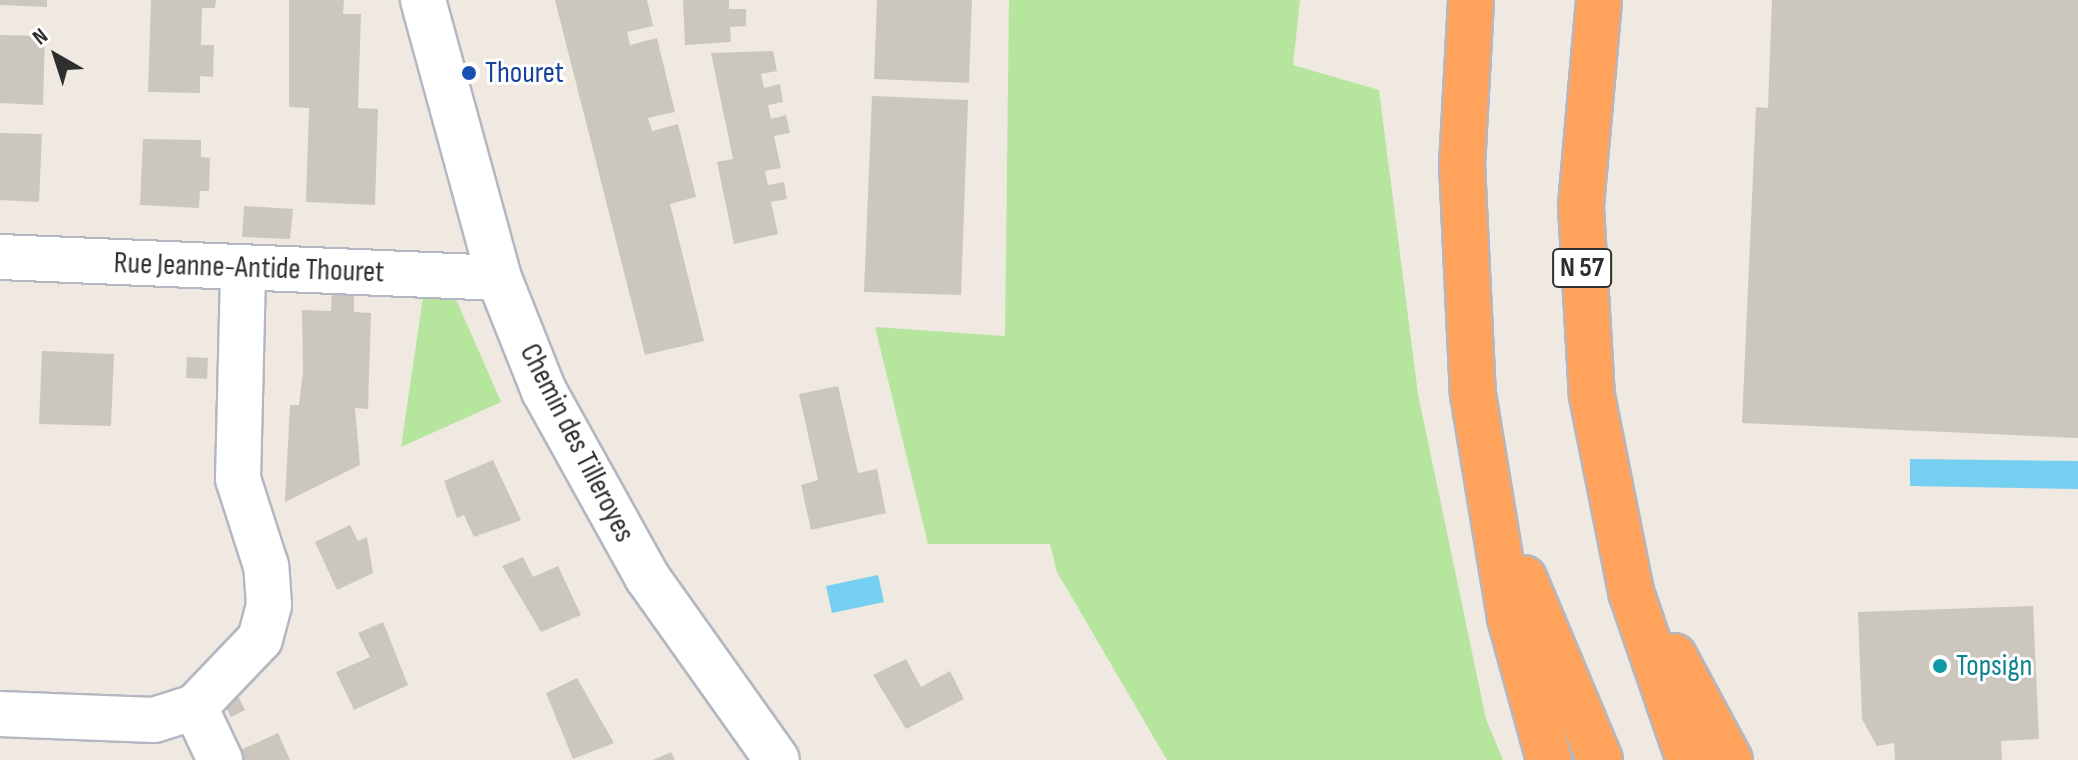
<!DOCTYPE html>
<style>
body{margin:0}
#map{position:relative;width:2078px;height:760px;overflow:hidden;background:#efe9e1;font-family:"Sofia Sans Condensed",sans-serif}
div>[style]{position:absolute}
.green>*{inset:0;background:#b6e59e}
.water>*{inset:0;background:#75cff0}
.building>*{inset:0;background:#cbc7bf}
.roads{filter:drop-shadow(2px 0 #b4b7c1) drop-shadow(-2px 0 #b4b7c1) drop-shadow(0 2px #b4b7c1) drop-shadow(0 -2px #b4b7c1)}
.minor>*{height:44px;margin:-22px;padding:0 22px;transform-origin:22px;border-radius:22px;background:#fff}
.highway>*{height:44px;margin:-22px;padding:0 22px;transform-origin:22px;border-radius:22px;background:#ffa35c}
.dots>*{width:22px;height:22px;translate:-50% -50%;box-sizing:border-box;border:4px solid #fff;border-radius:50%}
span{translate:-50% -50%;white-space:nowrap;text-align:center;line-height:1.15;-webkit-text-stroke:6px #fff;paint-order:stroke}
.shield-label span{padding:2px 6px;background:#fff;border:2px solid;border-radius:6px;-webkit-text-stroke-width:0}
.shield-label{font-size:28px;color:#2e2e2e;font-weight:700}
.transit-label{font-size:30px;color:#164399}
.left{translate:0 -50%;text-align:left}
.street-label{font-size:30px;color:#2e2e2e}
.culture-label{font-size:30px;color:#0d838f}
.north{position:absolute;left:16px;top:16px;width:80px;height:80px;-webkit-text-stroke:6px #fff;paint-order:stroke;rotate:321deg;font-size:22px;font-weight:700;line-height:32px;text-align:center;color:#2e2e2e}
.north::after{content:'';display:block;margin:auto;width:28px;height:36px;background:#2e2e2e;clip-path:polygon(50% 0,100% 100%,50% 72%,0 100%)}
</style>
<div id="map">
<div class="green">
<div style="clip-path:polygon(1009px 0,1300px 0,1293px 65px,1379px 90px,1418px 394px,1486px 719px,1503px 760px,1167px 760px,1057px 572px,1050px 544px,928px 544px,875px 327px,1005px 336px)"></div>
<div style="clip-path:polygon(423px 297px,455px 297px,501px 402px,401px 447px)"></div>
</div>
<div class="water">
<div style="clip-path:polygon(1910px 459px,2078px 461px,2078px 489px,1910px 486px)"></div>
<div style="clip-path:polygon(878px 575px,884px 602px,832px 613px,826px 586px)"></div>
</div>
<div class="building">
<div style="clip-path:polygon(0 0,47px 0,47px 7px,0 5px)"></div>
<div style="clip-path:polygon(151px 0,216px 0,215px 8px,202px 8px,201px 45px,214px 45px,213px 77px,200px 76px,200px 93px,148px 92px)"></div>
<div style="clip-path:polygon(289px 0,344px 0,343px 14px,361px 14px,358px 108px,378px 109px,375px 205px,306px 202px,309px 108px,289px 107px)"></div>
<div style="clip-path:polygon(555px 0,647px 0,653px 26px,627px 32px,630px 45px,657px 38px,675px 112px,648px 118px,652px 131px,678px 124px,696px 197px,670px 204px,704px 341px,645px 355px)"></div>
<div style="clip-path:polygon(683px 0,729px 0,729px 9px,746px 9px,746px 26px,730px 27px,731px 42px,685px 45px)"></div>
<div style="clip-path:polygon(877px 0,972px 0,969px 83px,874px 79px)"></div>
<div style="clip-path:polygon(1772px 0,2078px 0,2078px 438px,1742px 423px,1756px 107px,1768px 108px)"></div>
<div style="clip-path:polygon(0 35px,45px 36px,43px 105px,0 103px)"></div>
<div style="clip-path:polygon(773px 51px,777px 71px,761px 74px,764px 88px,780px 84px,783px 102px,768px 105px,771px 119px,786px 115px,790px 133px,774px 136px,781px 168px,765px 171px,768px 185px,784px 182px,787px 199px,771px 202px,778px 234px,734px 244px,717px 162px,733px 159px,711px 53px)"></div>
<div style="clip-path:polygon(872px 96px,968px 100px,961px 295px,864px 292px)"></div>
<div style="clip-path:polygon(0 133px,42px 134px,39px 202px,0 200px)"></div>
<div style="clip-path:polygon(143px 139px,201px 140px,201px 157px,210px 158px,209px 191px,200px 191px,199px 208px,140px 205px)"></div>
<div style="clip-path:polygon(244px 206px,293px 209px,290px 239px,242px 237px)"></div>
<div style="clip-path:polygon(332px 290px,354px 291px,354px 312px,371px 313px,368px 409px,355px 408px,360px 465px,285px 502px,290px 405px,299px 405px,303px 372px,302px 310px,331px 311px)"></div>
<div style="clip-path:polygon(42px 351px,114px 354px,111px 426px,39px 424px)"></div>
<div style="clip-path:polygon(187px 357px,208px 358px,207px 379px,186px 378px)"></div>
<div style="clip-path:polygon(838px 386px,858px 473px,877px 469px,886px 513px,811px 530px,801px 485px,818px 480px,799px 394px)"></div>
<div style="clip-path:polygon(493px 460px,521px 520px,474px 537px,464px 515px,457px 518px,444px 481px)"></div>
<div style="clip-path:polygon(350px 525px,358px 541px,367px 537px,373px 573px,337px 590px,315px 542px)"></div>
<div style="clip-path:polygon(523px 557px,533px 577px,558px 566px,581px 615px,541px 632px,502px 566px)"></div>
<div style="clip-path:polygon(2033px 606px,2039px 739px,2001px 741px,2002px 760px,1895px 760px,1894px 743px,1877px 746px,1862px 719px,1858px 612px)"></div>
<div style="clip-path:polygon(383px 622px,408px 685px,354px 710px,336px 672px,370px 657px,358px 633px)"></div>
<div style="clip-path:polygon(906px 659px,921px 687px,950px 671px,964px 699px,906px 729px,873px 675px)"></div>
<div style="clip-path:polygon(577px 678px,614px 743px,573px 759px,546px 693px)"></div>
<div style="clip-path:polygon(236px 692px,245px 710px,231px 717px,223px 702px)"></div>
<div style="clip-path:polygon(278px 733px,290px 760px,237px 760px,234px 753px)"></div>
<div style="clip-path:polygon(671px 752px,675px 760px,653px 760px)"></div>
</div>
<div class="roads">
<div class="minor">
<div style="left:423px;top:0;width:288px;rotate:74.7deg"></div>
<div style="left:499px;top:278px;width:122px;rotate:68.3deg"></div>
<div style="left:544px;top:391px;width:213px;rotate:61deg"></div>
<div style="left:647px;top:577px;width:224px;rotate:54.6deg"></div>
<div style="left:0;top:257px;width:499px;rotate:2.4deg"></div>
<div style="left:195px;top:707px;width:59px;rotate:64.7deg"></div>
<div style="left:0;top:714px;width:154px;rotate:2.2deg"></div>
<div style="left:154px;top:720px;width:43px;rotate:-17.6deg"></div>
<div style="left:195px;top:707px;width:94px;rotate:-46.3deg"></div>
<div style="left:260px;top:639px;width:35px;rotate:-75deg"></div>
<div style="left:269px;top:605px;width:39px;rotate:-94deg"></div>
<div style="left:266px;top:566px;width:91px;rotate:-107.8deg"></div>
<div style="left:238px;top:479px;width:210px;rotate:-88.6deg"></div>
</div>
<div class="highway">
<div style="left:1471px;top:0;width:164px;rotate:93.1deg"></div>
<div style="left:1462px;top:164px;width:230px;rotate:87.3deg"></div>
<div style="left:1473px;top:394px;width:227px;rotate:80.6deg"></div>
<div style="left:1510px;top:618px;width:147px;rotate:74.6deg"></div>
<div style="left:1599px;top:0;width:208px;rotate:95deg"></div>
<div style="left:1581px;top:207px;width:189px;rotate:86.7deg"></div>
<div style="left:1592px;top:396px;width:200px;rotate:78.7deg"></div>
<div style="left:1631px;top:592px;width:178px;rotate:71deg"></div>
<div style="left:1524px;top:578px;width:197px;rotate:67.3deg"></div>
<div style="left:1674px;top:656px;width:118px;rotate:61.7deg"></div>
</div>
</div>
<div class="dots">
<div style="left:469px;top:73px;background:#1a4fb4"></div>
<div style="left:1940px;top:666px;background:#0f9aa8"></div>
</div>
<div class="shield-label">
<span style="left:1582px;top:268px">N 57</span>
</div>
<div class="transit-label">
<span class="left" style="left:485px;top:73px">Thouret</span>
</div>
<div class="street-label">
<span style="left:249px;top:268px;rotate:2deg">Rue Jeanne-Antide Thouret</span>
<span style="left:577px;top:443px;rotate:63deg">Chemin des Tilleroyes</span>
</div>
<div class="culture-label">
<span class="left" style="left:1956px;top:666px">Topsign</span>
</div>
<div class="north">N</div>
</div>
